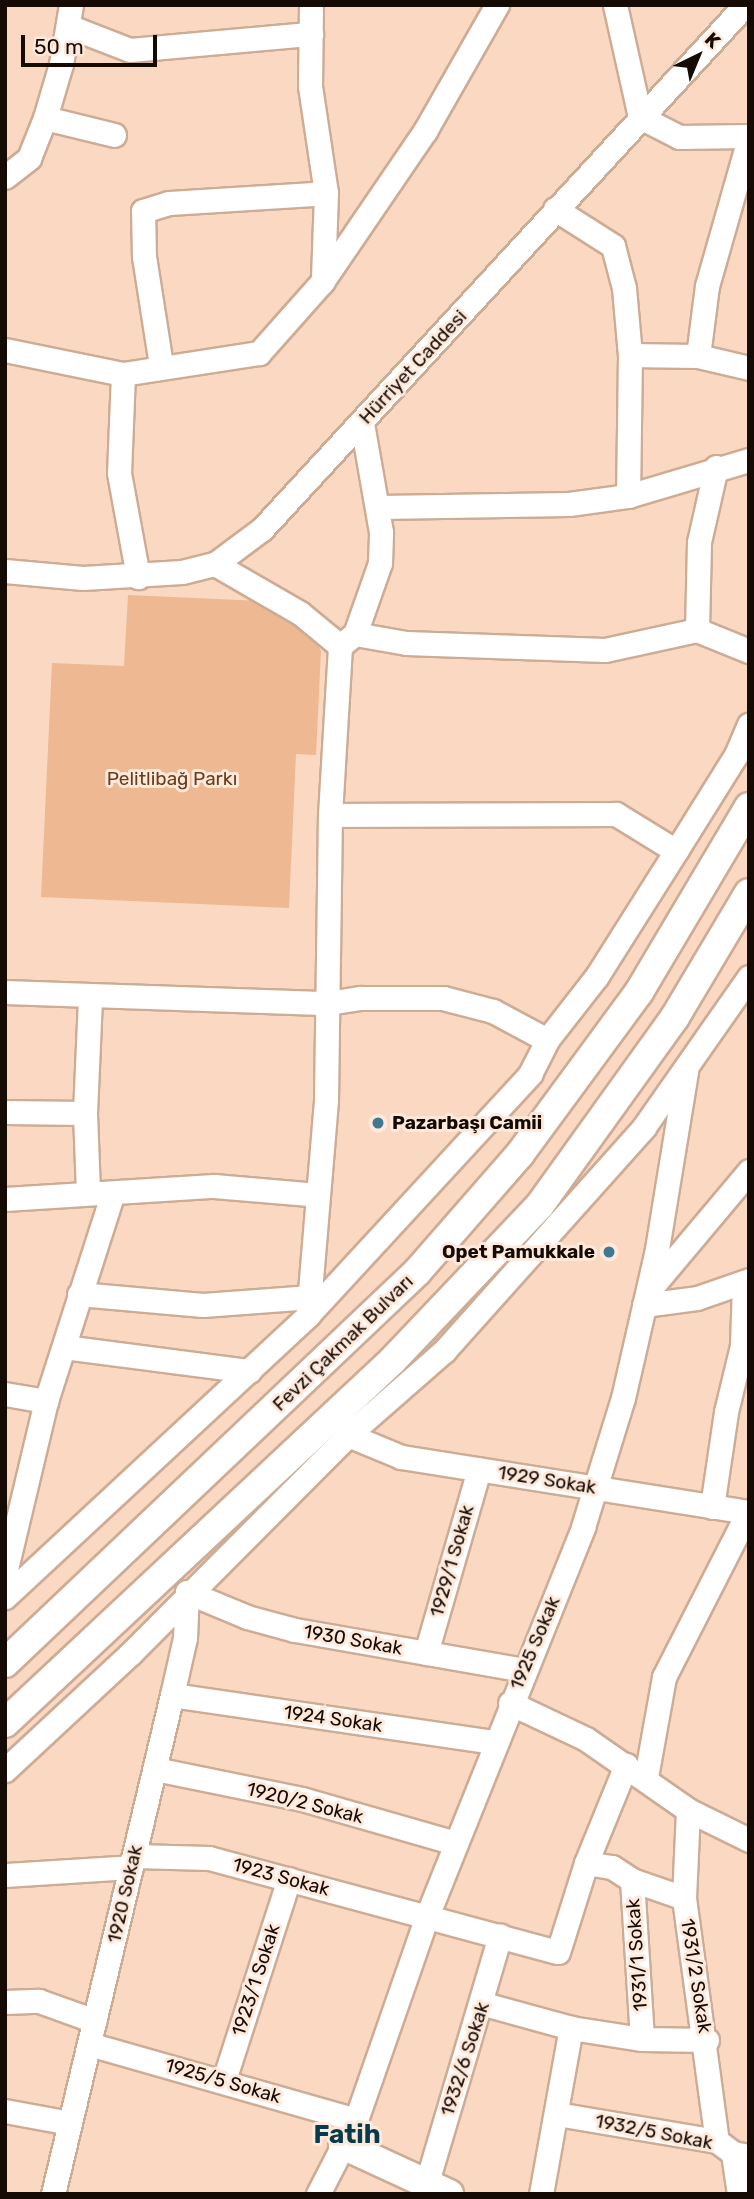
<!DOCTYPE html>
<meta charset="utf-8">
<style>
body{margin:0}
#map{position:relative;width:754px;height:2199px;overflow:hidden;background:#fbd8c1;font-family:Rubik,sans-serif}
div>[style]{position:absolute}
.green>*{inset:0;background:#eeb893}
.roads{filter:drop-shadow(2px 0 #cdac96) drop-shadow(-2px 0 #cdac96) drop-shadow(0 2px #cdac96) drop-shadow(0 -2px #cdac96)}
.minor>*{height:23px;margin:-11.5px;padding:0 11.5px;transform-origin:11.5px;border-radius:11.5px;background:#fff}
.major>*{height:28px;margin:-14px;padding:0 14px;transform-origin:14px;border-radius:14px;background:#fff}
.dots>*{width:19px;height:19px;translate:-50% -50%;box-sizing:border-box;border:4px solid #fee9db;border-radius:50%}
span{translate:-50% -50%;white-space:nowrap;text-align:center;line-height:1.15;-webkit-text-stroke:6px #fee9db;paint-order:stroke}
.street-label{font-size:19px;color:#150a04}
.park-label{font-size:19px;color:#6a3c17}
.poi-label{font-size:19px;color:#150a04;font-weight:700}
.left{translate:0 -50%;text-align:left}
.right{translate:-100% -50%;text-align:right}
.district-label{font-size:26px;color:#063a4c;font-weight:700}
.frame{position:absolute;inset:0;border:7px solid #150a04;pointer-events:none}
.north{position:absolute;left:663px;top:21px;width:70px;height:70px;-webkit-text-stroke:5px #fee9db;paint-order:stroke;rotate:43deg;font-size:19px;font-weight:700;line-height:28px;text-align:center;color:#150a04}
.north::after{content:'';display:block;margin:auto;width:24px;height:32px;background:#150a04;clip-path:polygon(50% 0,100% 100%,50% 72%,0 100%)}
.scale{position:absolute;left:21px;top:35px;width:136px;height:32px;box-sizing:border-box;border:4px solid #150a04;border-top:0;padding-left:9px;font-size:21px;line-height:24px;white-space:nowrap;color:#150a04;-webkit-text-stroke:5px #fee9db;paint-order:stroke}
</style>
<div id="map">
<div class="green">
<div style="clip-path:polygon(128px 595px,264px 601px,310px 630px,321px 651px,316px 755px,296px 754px,289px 908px,41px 897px,52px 663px,124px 666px)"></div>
</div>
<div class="roads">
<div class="minor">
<div style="left:311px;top:5px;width:81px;rotate:90.7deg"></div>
<div style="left:310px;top:86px;width:108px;rotate:81.5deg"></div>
<div style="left:326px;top:193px;width:88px;rotate:92deg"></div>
<div style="left:615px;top:5px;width:115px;rotate:77.4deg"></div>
<div style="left:640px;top:117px;width:44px;rotate:27.1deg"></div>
<div style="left:679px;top:137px;width:70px;rotate:-0.8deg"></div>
<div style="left:68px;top:26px;width:66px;rotate:21.2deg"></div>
<div style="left:130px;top:50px;width:182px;rotate:-5.1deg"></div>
<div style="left:45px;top:118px;width:71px;rotate:13.8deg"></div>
<div style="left:5px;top:177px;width:31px;rotate:-38deg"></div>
<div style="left:29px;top:158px;width:43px;rotate:-68.2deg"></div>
<div style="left:45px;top:118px;width:56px;rotate:-73.5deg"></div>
<div style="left:61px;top:64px;width:60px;rotate:-80.4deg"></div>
<div style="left:555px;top:209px;width:69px;rotate:32.5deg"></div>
<div style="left:613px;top:246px;width:43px;rotate:75.3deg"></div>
<div style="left:624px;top:288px;width:67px;rotate:84.9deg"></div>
<div style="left:630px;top:355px;width:141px;rotate:90.8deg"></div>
<div style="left:5px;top:350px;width:120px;rotate:11.5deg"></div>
<div style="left:123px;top:374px;width:138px;rotate:-8.8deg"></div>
<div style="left:259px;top:353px;width:95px;rotate:-48.4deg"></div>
<div style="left:322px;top:282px;width:183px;rotate:-55.7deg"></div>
<div style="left:425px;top:131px;width:145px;rotate:-60.3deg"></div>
<div style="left:630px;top:355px;width:68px;rotate:0.8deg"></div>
<div style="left:698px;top:356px;width:52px;rotate:13.2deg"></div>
<div style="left:698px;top:356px;width:71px;rotate:-82.7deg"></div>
<div style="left:707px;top:286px;width:153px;rotate:-74.1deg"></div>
<div style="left:161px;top:365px;width:109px;rotate:-98.9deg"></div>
<div style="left:144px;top:257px;width:46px;rotate:-91.2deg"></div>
<div style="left:143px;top:211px;width:27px;rotate:-17deg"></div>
<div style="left:169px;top:203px;width:157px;rotate:-3.6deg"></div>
<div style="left:123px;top:374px;width:99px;rotate:92.3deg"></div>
<div style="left:119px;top:473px;width:106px;rotate:79.6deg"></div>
<div style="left:380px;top:507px;width:189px;rotate:-0.9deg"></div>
<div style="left:569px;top:504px;width:60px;rotate:-7.7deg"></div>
<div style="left:628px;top:496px;width:126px;rotate:-16.6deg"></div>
<div style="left:215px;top:564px;width:98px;rotate:30deg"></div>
<div style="left:300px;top:613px;width:52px;rotate:39.5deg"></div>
<div style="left:340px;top:646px;width:19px;rotate:-39deg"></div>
<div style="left:355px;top:634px;width:52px;rotate:10deg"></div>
<div style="left:406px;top:643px;width:199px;rotate:2deg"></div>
<div style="left:605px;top:650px;width:94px;rotate:-12.3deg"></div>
<div style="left:697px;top:630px;width:56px;rotate:22deg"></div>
<div style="left:5px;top:571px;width:78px;rotate:5.1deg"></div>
<div style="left:83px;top:578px;width:99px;rotate:-3.5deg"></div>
<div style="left:182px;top:572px;width:34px;rotate:-14deg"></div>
<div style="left:215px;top:564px;width:59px;rotate:-36.7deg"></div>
<div style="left:262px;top:529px;width:713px;rotate:-47.33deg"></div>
<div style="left:697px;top:630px;width:88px;rotate:-88.7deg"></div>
<div style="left:699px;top:542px;width:77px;rotate:-77.2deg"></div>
<div style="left:355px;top:634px;width:75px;rotate:-70.6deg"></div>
<div style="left:380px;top:563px;width:31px;rotate:-88deg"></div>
<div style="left:381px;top:532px;width:111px;rotate:-99.9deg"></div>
<div style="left:330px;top:815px;width:286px;rotate:-0.2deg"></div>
<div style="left:616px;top:814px;width:70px;rotate:31.7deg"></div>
<div style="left:5px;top:992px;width:323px;rotate:2deg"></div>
<div style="left:328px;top:1003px;width:33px;rotate:-9deg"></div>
<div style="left:361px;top:998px;width:82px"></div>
<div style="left:443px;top:998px;width:52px;rotate:14.6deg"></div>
<div style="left:493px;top:1011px;width:61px;rotate:28.2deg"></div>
<div style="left:5px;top:1112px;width:80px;rotate:0.7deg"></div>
<div style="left:88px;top:1192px;width:79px;rotate:-92.2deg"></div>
<div style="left:85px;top:1113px;width:116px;rotate:-87.5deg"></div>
<div style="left:5px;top:1199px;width:209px;rotate:-3.6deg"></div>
<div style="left:214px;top:1186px;width:104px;rotate:4.9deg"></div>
<div style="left:650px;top:1289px;width:154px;rotate:-50deg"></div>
<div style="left:79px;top:1294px;width:124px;rotate:5.1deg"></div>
<div style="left:203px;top:1305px;width:108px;rotate:-4.2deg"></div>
<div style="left:644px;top:1305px;width:53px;rotate:-7.5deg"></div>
<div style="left:697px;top:1298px;width:55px;rotate:-19.1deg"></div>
<div style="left:308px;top:1315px;width:216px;rotate:-85.2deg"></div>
<div style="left:326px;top:1100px;width:285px;rotate:-89.2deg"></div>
<div style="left:330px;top:815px;width:169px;rotate:-86.6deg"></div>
<div style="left:64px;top:1347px;width:187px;rotate:7.4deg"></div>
<div style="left:5px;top:1394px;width:42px;rotate:9.7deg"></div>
<div style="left:348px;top:1435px;width:57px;rotate:22.5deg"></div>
<div style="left:401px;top:1457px;width:352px;rotate:9deg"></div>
<div style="left:712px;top:1507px;width:96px;rotate:-81.6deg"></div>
<div style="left:726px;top:1412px;width:68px;rotate:-76.4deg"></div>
<div style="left:742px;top:1346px;width:64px;rotate:-88.2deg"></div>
<div style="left:5px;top:1573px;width:177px;rotate:-76.6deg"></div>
<div style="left:46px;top:1401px;width:216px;rotate:-72.2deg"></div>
<div style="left:5px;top:1597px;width:414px;rotate:-42.9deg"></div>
<div style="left:308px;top:1315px;width:328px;rotate:-47.3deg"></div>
<div style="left:530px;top:1074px;width:38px;rotate:-63deg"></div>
<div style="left:547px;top:1040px;width:81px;rotate:-52deg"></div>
<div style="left:597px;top:976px;width:148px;rotate:-57.7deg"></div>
<div style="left:676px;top:851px;width:113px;rotate:-58deg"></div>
<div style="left:736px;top:755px;width:33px;rotate:-67deg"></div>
<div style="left:426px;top:1653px;width:191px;rotate:-73.9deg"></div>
<div style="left:172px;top:1695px;width:324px;rotate:8.3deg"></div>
<div style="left:510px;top:1703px;width:84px;rotate:25.3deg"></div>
<div style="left:586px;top:1739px;width:124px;rotate:34.8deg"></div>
<div style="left:688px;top:1810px;width:68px;rotate:26.2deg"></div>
<div style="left:155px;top:1769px;width:150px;rotate:11.5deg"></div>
<div style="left:302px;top:1799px;width:159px;rotate:16deg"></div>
<div style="left:5px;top:1770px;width:172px;rotate:-42.9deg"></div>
<div style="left:131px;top:1653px;width:308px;rotate:-45.1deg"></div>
<div style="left:348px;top:1435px;width:128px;rotate:-41.2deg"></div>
<div style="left:444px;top:1351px;width:300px;rotate:-48.2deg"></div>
<div style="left:644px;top:1127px;width:183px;rotate:-55deg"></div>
<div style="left:646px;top:1777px;width:102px;rotate:-79.8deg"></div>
<div style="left:664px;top:1677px;width:185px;rotate:-63deg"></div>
<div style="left:688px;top:1810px;width:88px;rotate:92.6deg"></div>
<div style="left:684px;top:1898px;width:245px;rotate:82.3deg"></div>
<div style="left:134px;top:1856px;width:75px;rotate:1.5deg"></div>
<div style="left:209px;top:1858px;width:361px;rotate:15.1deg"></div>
<div style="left:558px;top:1952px;width:93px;rotate:-72.5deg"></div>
<div style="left:586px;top:1863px;width:106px;rotate:-67.8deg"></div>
<div style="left:586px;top:1863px;width:26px;rotate:9deg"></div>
<div style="left:612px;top:1867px;width:24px;rotate:33deg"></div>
<div style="left:632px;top:1880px;width:159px;rotate:86.4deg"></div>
<div style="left:5px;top:1875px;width:126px;rotate:-3.6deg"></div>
<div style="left:632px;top:1880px;width:55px;rotate:19.1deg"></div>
<div style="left:5px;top:2002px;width:34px;rotate:-2deg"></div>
<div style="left:39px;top:2001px;width:59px;rotate:19.7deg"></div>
<div style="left:484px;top:2004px;width:90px;rotate:15.4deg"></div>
<div style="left:571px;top:2028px;width:72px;rotate:8.8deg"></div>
<div style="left:642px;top:2039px;width:65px;rotate:0.9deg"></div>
<div style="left:89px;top:2044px;width:278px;rotate:15.9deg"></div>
<div style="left:224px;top:2080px;width:211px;rotate:-72.1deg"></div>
<div style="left:5px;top:2111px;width:66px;rotate:10.5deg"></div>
<div style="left:557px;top:2114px;width:162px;rotate:9.6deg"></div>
<div style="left:717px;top:2141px;width:20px;rotate:37deg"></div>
<div style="left:733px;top:2153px;width:16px;rotate:11deg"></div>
<div style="left:733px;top:2153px;width:41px;rotate:81.7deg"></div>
<div style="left:427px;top:2182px;width:257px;rotate:-73.5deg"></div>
<div style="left:53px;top:2194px;width:513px;rotate:-76.59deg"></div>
<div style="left:172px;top:1695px;width:58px;rotate:-77.2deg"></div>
<div style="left:185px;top:1638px;width:46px;rotate:-87.5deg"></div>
<div style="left:187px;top:1592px;width:65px;rotate:22.6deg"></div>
<div style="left:247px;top:1617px;width:50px;rotate:15.2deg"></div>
<div style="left:295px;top:1630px;width:232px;rotate:9.9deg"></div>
<div style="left:318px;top:2194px;width:83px;rotate:-62.8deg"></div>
<div style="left:356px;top:2120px;width:216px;rotate:-70.8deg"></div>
<div style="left:427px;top:1916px;width:419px;rotate:-68.1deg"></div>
<div style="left:583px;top:1527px;width:135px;rotate:-72.8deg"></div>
<div style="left:623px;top:1398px;width:153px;rotate:-77.1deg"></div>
<div style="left:657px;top:1249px;width:179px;rotate:-80.7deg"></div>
<div style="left:541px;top:2194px;width:169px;rotate:-79.8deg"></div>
</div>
<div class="major">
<div style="left:5px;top:1663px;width:568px;rotate:-43.5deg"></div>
<div style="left:417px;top:1272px;width:157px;rotate:-48.9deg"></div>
<div style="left:520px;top:1154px;width:201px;rotate:-53.7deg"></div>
<div style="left:639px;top:992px;width:215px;rotate:-59.3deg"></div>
<div style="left:5px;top:1723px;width:530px;rotate:-43.09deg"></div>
<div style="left:392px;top:1361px;width:215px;rotate:-46.5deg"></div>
<div style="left:540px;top:1205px;width:231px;rotate:-54.3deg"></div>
<div style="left:675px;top:1017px;width:144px;rotate:-59.2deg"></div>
<div style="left:343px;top:2145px;width:117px;rotate:24.8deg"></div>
</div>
</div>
<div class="dots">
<div style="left:378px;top:1123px;background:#3e7891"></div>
<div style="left:609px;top:1252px;background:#3e7891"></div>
</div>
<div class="street-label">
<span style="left:413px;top:367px;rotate:-47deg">Hürriyet Caddesi</span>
<span style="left:343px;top:1343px;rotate:-44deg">Fevzi Çakmak Bulvarı</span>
<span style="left:547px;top:1480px;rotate:9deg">1929 Sokak</span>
<span style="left:452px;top:1561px;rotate:-74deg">1929/1 Sokak</span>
<span style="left:353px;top:1640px;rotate:10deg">1930 Sokak</span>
<span style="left:535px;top:1643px;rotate:-67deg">1925 Sokak</span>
<span style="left:333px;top:1719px;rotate:8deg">1924 Sokak</span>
<span style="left:305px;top:1803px;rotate:14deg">1920/2 Sokak</span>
<span style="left:281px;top:1877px;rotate:15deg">1923 Sokak</span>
<span style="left:125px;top:1894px;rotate:-77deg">1920 Sokak</span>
<span style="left:637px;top:1955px;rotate:-94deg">1931/1 Sokak</span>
<span style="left:696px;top:1976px;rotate:81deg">1931/2 Sokak</span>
<span style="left:256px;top:1980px;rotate:-72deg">1923/1 Sokak</span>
<span style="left:465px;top:2059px;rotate:-72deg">1932/6 Sokak</span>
<span style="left:223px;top:2081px;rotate:16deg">1925/5 Sokak</span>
<span style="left:654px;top:2132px;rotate:11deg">1932/5 Sokak</span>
</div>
<div class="park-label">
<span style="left:172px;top:779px">Pelitlibağ Parkı</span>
</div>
<div class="poi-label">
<span class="left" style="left:392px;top:1123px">Pazarbaşı Camii</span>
<span class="right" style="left:595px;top:1252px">Opet Pamukkale</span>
</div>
<div class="district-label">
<span style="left:347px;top:2135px">Fatih</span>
</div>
<div class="frame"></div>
<div class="north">K</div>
<div class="scale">50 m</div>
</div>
